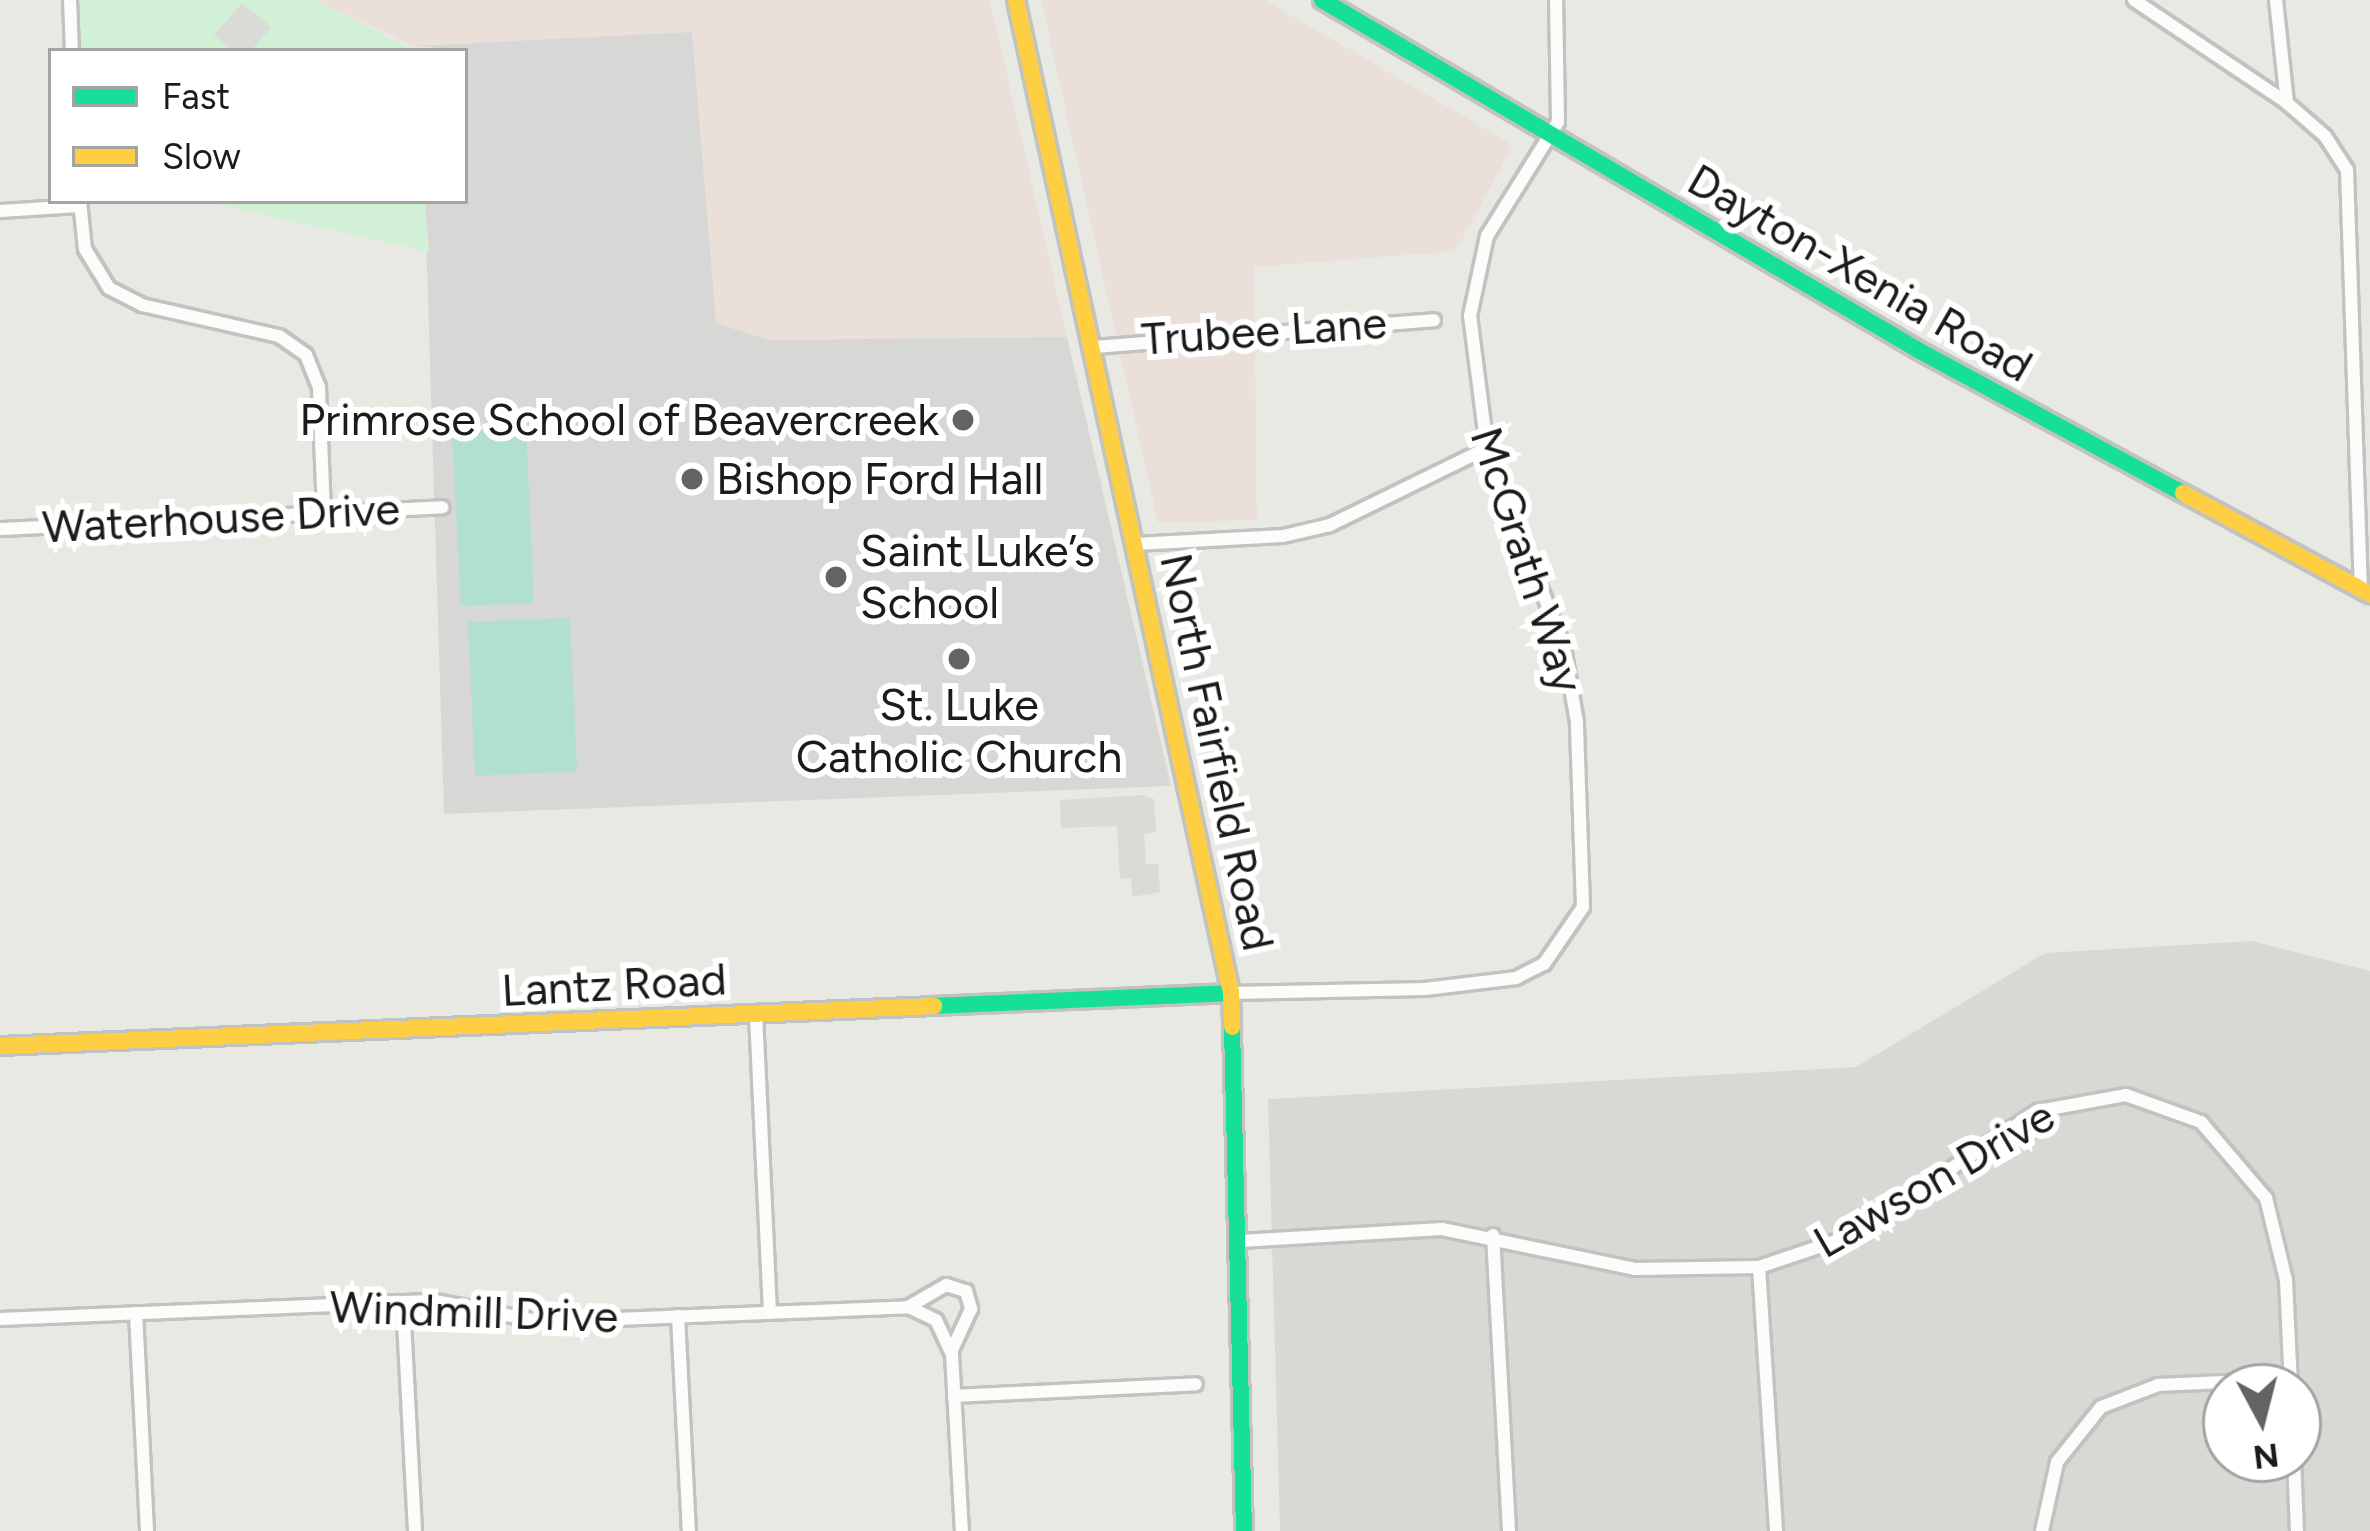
<!DOCTYPE html>
<meta charset="utf-8">
<style>
body{margin:0}
#map{position:relative;width:2370px;height:1531px;overflow:hidden;background:#e9e9e4;font-family:Figtree,sans-serif}
div>[style]{position:absolute}
.residential>*{inset:0;background:#d8d8d5}
.commercial>*{inset:0;background:#ebdfda}
.religious>*{inset:0;background:#d7d7d5}
.park>*{inset:0;background:#d2f0d6}
.pitch>*{inset:0;background:#b1dfd1}
.parking>*{inset:0;background:#dadad7}
.roads{filter:drop-shadow(3px 0 #c2c2c0) drop-shadow(-3px 0 #c2c2c0) drop-shadow(0 3px #c2c2c0) drop-shadow(0 -3px #c2c2c0)}
.street>*{height:12px;margin:-6px;padding:0 6px;transform-origin:6px;border-radius:6px;background:#fcfcfb}
.fast>*{height:16px;margin:-8px;padding:0 8px;transform-origin:8px;border-radius:8px;background:#16e098}
.slow>*{height:16px;margin:-8px;padding:0 8px;transform-origin:8px;border-radius:8px;background:#ffcf43}
.dots>*{width:33px;height:33px;translate:-50% -50%;box-sizing:border-box;border:6px solid #fff;border-radius:50%}
span{translate:-50% -50%;white-space:nowrap;text-align:center;line-height:1.15;-webkit-text-stroke:12px #fff;paint-order:stroke}
.street-label{font-size:45px;color:#1b1b1b}
.poi-label{font-size:45px;color:#1b1b1b}
.right{translate:-100% -50%;text-align:right}
.left{translate:0 -50%;text-align:left}
.legend{position:absolute;left:48px;top:48px;width:420px;height:156px;box-sizing:border-box;background:#fff;border:3px solid #a4a4a4;margin:0;padding:15px 21px;list-style:none;font-size:36px;color:#1b1b1b}
.legend li{display:flex;align-items:center;gap:24px;height:60px}
.legend b{width:60px;border:3px solid #a4a4a4}
.north{position:absolute;left:2202px;top:1363px;width:120px;height:120px;box-sizing:border-box;background:#fff;border:3px solid #a4a4a4;border-radius:50%;rotate:173deg;font-size:33px;font-weight:700;line-height:48px;text-align:center;color:#1b1b1b}
.north::after{content:'';display:block;margin:auto;width:42px;height:54px;background:#636361;clip-path:polygon(50% 0,100% 100%,50% 72%,0 100%)}
</style>
<div id="map">
<div class="residential">
<div style="clip-path:polygon(evenodd,2252px 941px,2370px 971px,2370px 1531px,1280px 1531px,1268px 1099px,1856px 1067px,2045px 953px,2252px 941px,2226px 1387px,2298px 1387px,2298px 1459px,2226px 1459px,2226px 1387px)"></div>
</div>
<div class="commercial">
<div style="clip-path:polygon(314px 0,990px 0,1067px 337px,768px 340px,715px 323px,692px 32px,415px 46px)"></div>
<div style="clip-path:polygon(1041px 0,1265px 0,1513px 145px,1456px 251px,1254px 267px,1257px 520px,1158px 523px)"></div>
</div>
<div class="religious">
<div style="clip-path:polygon(692px 32px,716px 323px,768px 340px,1067px 337px,1171px 786px,444px 814px,425px 201px,465px 201px,465px 51px,415px 46px)"></div>
</div>
<div class="park">
<div style="clip-path:polygon(78px 0,315px 0,415px 51px,81px 51px)"></div>
<div style="clip-path:polygon(215px 201px,425px 201px,429px 252px,216px 204px)"></div>
</div>
<div class="pitch">
<div style="clip-path:polygon(526px 429px,534px 603px,461px 606px,452px 433px)"></div>
<div style="clip-path:polygon(570px 618px,577px 771px,475px 776px,468px 622px)"></div>
</div>
<div class="parking">
<div style="clip-path:polygon(242px 3px,271px 27px,251px 51px,233px 51px,214px 35px)"></div>
<div style="clip-path:polygon(1143px 795px,1154px 799px,1156px 832px,1144px 834px,1146px 864px,1158px 864px,1160px 892px,1132px 897px,1131px 878px,1120px 879px,1117px 826px,1061px 828px,1060px 800px)"></div>
</div>
<div class="roads">
<div class="street">
<div style="left:70px;top:0;width:51px;rotate:87.8deg"></div>
<div style="left:2134px;top:0;width:184px;rotate:33.9deg"></div>
<div style="left:2287px;top:103px;width:50px;rotate:41deg"></div>
<div style="left:2325px;top:136px;width:40px;rotate:57.1deg"></div>
<div style="left:2347px;top:170px;width:419px;rotate:88.1deg"></div>
<div style="left:2276px;top:0;width:104px;rotate:83.9deg"></div>
<div style="left:80px;top:201px;width:48px;rotate:84.1deg"></div>
<div style="left:85px;top:249px;width:46px;rotate:58.4deg"></div>
<div style="left:109px;top:288px;width:37px;rotate:27deg"></div>
<div style="left:142px;top:305px;width:140px;rotate:12.8deg"></div>
<div style="left:279px;top:336px;width:33px;rotate:35deg"></div>
<div style="left:306px;top:355px;width:35px;rotate:68deg"></div>
<div style="left:319px;top:388px;width:125px;rotate:87.7deg"></div>
<div style="left:0;top:211px;width:80px;rotate:-3.6deg"></div>
<div style="left:1094px;top:347px;width:341px;rotate:-4.5deg"></div>
<div style="left:0;top:529px;width:443px;rotate:-2.8deg"></div>
<div style="left:1135px;top:544px;width:148px;rotate:-3.1deg"></div>
<div style="left:1283px;top:536px;width:48px;rotate:-13.2deg"></div>
<div style="left:1330px;top:525px;width:175px;rotate:-26.1deg"></div>
<div style="left:1231px;top:993px;width:194px;rotate:-1.2deg"></div>
<div style="left:1425px;top:989px;width:92px;rotate:-6.9deg"></div>
<div style="left:1516px;top:978px;width:31px;rotate:-27deg"></div>
<div style="left:1544px;top:964px;width:69px;rotate:-55.6deg"></div>
<div style="left:1583px;top:907px;width:185px;rotate:-91.9deg"></div>
<div style="left:1577px;top:722px;width:75px;rotate:-100deg"></div>
<div style="left:1564px;top:648px;width:214px;rotate:-111.1deg"></div>
<div style="left:1487px;top:448px;width:133px;rotate:-97.3deg"></div>
<div style="left:1470px;top:316px;width:82px;rotate:-78deg"></div>
<div style="left:1487px;top:236px;width:134px;rotate:-58.1deg"></div>
<div style="left:1558px;top:122px;width:122px;rotate:-90.9deg"></div>
<div style="left:756px;top:1015px;width:298px;rotate:87.3deg"></div>
<div style="left:1493px;top:1235px;width:296px;rotate:86.9deg"></div>
<div style="left:1240px;top:1241px;width:202px;rotate:-3.4deg"></div>
<div style="left:1442px;top:1229px;width:197px;rotate:11.7deg"></div>
<div style="left:1635px;top:1269px;width:124px;rotate:-0.9deg"></div>
<div style="left:1759px;top:1267px;width:94px;rotate:-18.6deg"></div>
<div style="left:1848px;top:1237px;width:228px;rotate:-33.6deg"></div>
<div style="left:2038px;top:1111px;width:89px;rotate:-10.3deg"></div>
<div style="left:2126px;top:1095px;width:80px;rotate:19.8deg"></div>
<div style="left:2201px;top:1122px;width:100px;rotate:49.5deg"></div>
<div style="left:2266px;top:1198px;width:84px;rotate:76.3deg"></div>
<div style="left:2286px;top:1280px;width:107px;rotate:87.3deg"></div>
<div style="left:1759px;top:1267px;width:265px;rotate:86.3deg"></div>
<div style="left:403px;top:1302px;width:229px;rotate:87deg"></div>
<div style="left:910px;top:1306px;width:42px;rotate:-30.3deg"></div>
<div style="left:946px;top:1285px;width:21px;rotate:17deg"></div>
<div style="left:966px;top:1291px;width:19px;rotate:74deg"></div>
<div style="left:971px;top:1309px;width:45px;rotate:114.9deg"></div>
<div style="left:136px;top:1313px;width:218px;rotate:87.1deg"></div>
<div style="left:678px;top:1316px;width:215px;rotate:87.1deg"></div>
<div style="left:0;top:1319px;width:435px;rotate:-2.4deg"></div>
<div style="left:435px;top:1301px;width:109px;rotate:11.1deg"></div>
<div style="left:542px;top:1322px;width:367px;rotate:-2.3deg"></div>
<div style="left:909px;top:1307px;width:30px;rotate:26deg"></div>
<div style="left:936px;top:1320px;width:38px;rotate:65deg"></div>
<div style="left:952px;top:1354px;width:177px;rotate:86.8deg"></div>
<div style="left:954px;top:1396px;width:242px;rotate:-2.8deg"></div>
<div style="left:2294px;top:1459px;width:72px;rotate:87.6deg"></div>
<div style="left:2042px;top:1531px;width:71px;rotate:-77.7deg"></div>
<div style="left:2057px;top:1462px;width:70px;rotate:-51.3deg"></div>
<div style="left:2101px;top:1407px;width:61px;rotate:-21.1deg"></div>
<div style="left:2158px;top:1385px;width:132px;rotate:-2.6deg"></div>
</div>
<div class="fast">
<div style="left:1322px;top:0;width:691px;rotate:30.42deg"></div>
<div style="left:1918px;top:350px;width:301px;rotate:28.4deg"></div>
<div style="left:934px;top:1006px;width:297px;rotate:-2.5deg"></div>
<div style="left:1232px;top:1027px;width:504px;rotate:88.64deg"></div>
</div>
<div class="slow">
<div style="left:1016px;top:0;width:1016px;rotate:77.78deg"></div>
<div style="left:1231px;top:993px;width:34px;rotate:88deg"></div>
<div style="left:2183px;top:493px;width:213px;rotate:28.4deg"></div>
<div style="left:0;top:1046px;width:935px;rotate:-2.45deg"></div>
</div>
</div>
<div class="dots">
<div style="left:963px;top:420px;background:#636361"></div>
<div style="left:692px;top:479px;background:#636361"></div>
<div style="left:836px;top:577px;background:#636361"></div>
<div style="left:959px;top:659px;background:#636361"></div>
</div>
<div class="street-label">
<span style="left:1860px;top:273px;rotate:30deg">Dayton-Xenia Road</span>
<span style="left:1264px;top:331px;rotate:-4deg">Trubee Lane</span>
<span style="left:221px;top:518px;rotate:-3deg">Waterhouse Drive</span>
<span style="left:1527px;top:560px;rotate:72deg">McGrath Way</span>
<span style="left:1217px;top:752px;rotate:78deg">North Fairfield Road</span>
<span style="left:614px;top:985px;rotate:-3deg">Lantz Road</span>
<span style="left:1934px;top:1179px;rotate:-30deg">Lawson Drive</span>
<span style="left:474px;top:1312px;rotate:2deg">Windmill Drive</span>
</div>
<div class="poi-label">
<span class="right" style="left:939px;top:420px">Primrose School of Beavercreek</span>
<span class="left" style="left:716px;top:479px">Bishop Ford Hall</span>
<span class="left" style="left:860px;top:577px">Saint Luke’s<br>School</span>
<span style="left:959px;top:731px">St. Luke<br>Catholic Church</span>
</div>
<ul class="legend">
<li><b style="height:15px;background:#16e098"></b>Fast</li>
<li><b style="height:15px;background:#ffcf43"></b>Slow</li>
</ul>
<div class="north">N</div>
</div>
